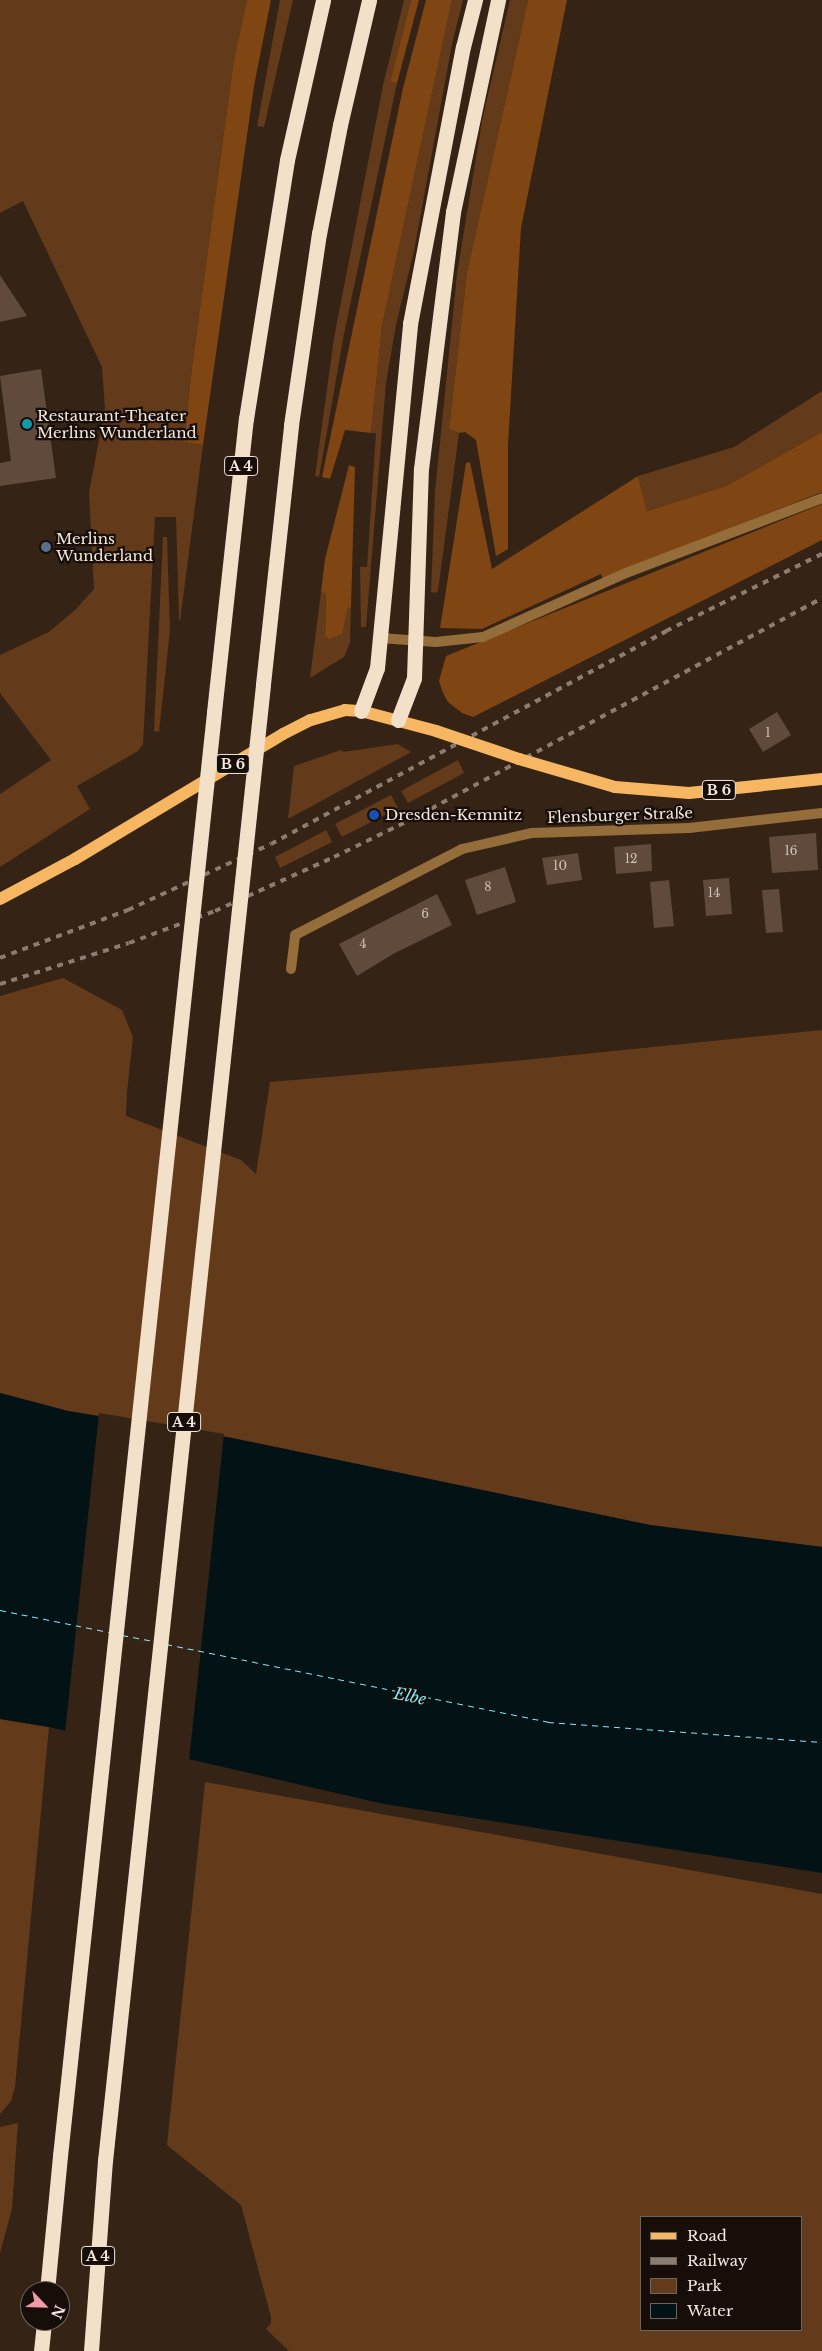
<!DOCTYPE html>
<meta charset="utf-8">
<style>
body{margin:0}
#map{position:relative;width:822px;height:2351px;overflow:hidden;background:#352316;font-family:"Libre Baskerville",serif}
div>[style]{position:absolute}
.green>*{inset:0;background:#633a1a}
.forest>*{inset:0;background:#7f4512}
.water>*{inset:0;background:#021215}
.pier>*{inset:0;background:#352316}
.ferry>*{height:1px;margin-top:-0.5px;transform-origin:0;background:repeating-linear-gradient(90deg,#89eaf7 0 6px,transparent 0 11px)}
.building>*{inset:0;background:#5f4a3c}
.service>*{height:10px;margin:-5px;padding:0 5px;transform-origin:5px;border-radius:5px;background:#946d3b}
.minor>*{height:10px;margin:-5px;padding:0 5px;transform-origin:5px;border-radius:5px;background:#946d3b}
.primary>*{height:12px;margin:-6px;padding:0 6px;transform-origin:6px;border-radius:6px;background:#f7b662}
.motorway>*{height:15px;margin:-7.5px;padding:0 7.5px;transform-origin:7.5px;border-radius:7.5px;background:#f3e0c9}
.rail>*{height:4px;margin-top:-2px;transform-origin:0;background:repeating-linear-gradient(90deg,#8b7c71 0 6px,transparent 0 12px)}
.primary-bridge>*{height:12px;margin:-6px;padding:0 6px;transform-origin:6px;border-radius:6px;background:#f7b662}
.motorway-bridge>*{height:15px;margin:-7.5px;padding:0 7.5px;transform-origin:7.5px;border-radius:7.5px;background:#f3e0c9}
.dots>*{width:14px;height:14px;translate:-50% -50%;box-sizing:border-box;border:2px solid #170e09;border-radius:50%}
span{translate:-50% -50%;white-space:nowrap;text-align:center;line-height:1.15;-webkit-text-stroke:4.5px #170e09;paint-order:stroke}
.number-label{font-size:12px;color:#cfc0b6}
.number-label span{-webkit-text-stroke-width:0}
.shield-label span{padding:1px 4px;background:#170e09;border:1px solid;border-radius:4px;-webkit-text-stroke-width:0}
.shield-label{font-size:14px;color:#f4e8df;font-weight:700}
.poi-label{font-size:15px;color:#f4e8df}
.left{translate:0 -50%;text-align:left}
.street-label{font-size:15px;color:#f4e8df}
.water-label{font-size:16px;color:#89eaf7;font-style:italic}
.legend{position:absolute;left:640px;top:2216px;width:162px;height:115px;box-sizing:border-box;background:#170e09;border:1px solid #6f655f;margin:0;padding:6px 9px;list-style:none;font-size:15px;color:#f4e8df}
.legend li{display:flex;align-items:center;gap:10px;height:25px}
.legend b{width:25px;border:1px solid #6f655f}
.north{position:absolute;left:20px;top:2281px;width:50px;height:50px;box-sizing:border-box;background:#170e09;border:1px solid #6f655f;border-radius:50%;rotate:114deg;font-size:14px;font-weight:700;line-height:20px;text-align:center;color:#f4e8df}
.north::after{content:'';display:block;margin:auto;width:18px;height:22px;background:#f39aa9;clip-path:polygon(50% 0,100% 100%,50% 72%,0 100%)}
</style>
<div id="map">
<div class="green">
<div style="clip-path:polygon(0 0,247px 0,234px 59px,192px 367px,184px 442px,203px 445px,180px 621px,179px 620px,176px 517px,155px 517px,143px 744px,138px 751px,77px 786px,90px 809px,0 867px,0 794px,51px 760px,0 693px,0 655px,49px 632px,75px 610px,94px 589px,89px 492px,105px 409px,102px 367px,23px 201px,0 213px)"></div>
<div style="clip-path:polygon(280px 0,293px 0,264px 127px,257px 126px)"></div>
<div style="clip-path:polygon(404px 0,411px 0,390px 82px,397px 83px,344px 334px,319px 477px,315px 476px,334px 338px,383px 85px)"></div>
<div style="clip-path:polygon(452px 0,463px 0,452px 44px,414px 251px,396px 325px,386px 383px,366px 627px,361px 627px,360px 567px,367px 567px,376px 433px,371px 433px,382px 326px)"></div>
<div style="clip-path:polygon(510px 0,528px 0,467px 272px,449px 429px,459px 433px,438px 591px,436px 593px,431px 592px,435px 492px,457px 274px,482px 121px)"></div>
<div style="clip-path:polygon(822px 391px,822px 432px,726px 486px,647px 511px,638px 476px,734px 447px)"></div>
<div style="clip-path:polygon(163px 537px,167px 537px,170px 630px,159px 732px,154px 731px)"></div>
<div style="clip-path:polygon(321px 592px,326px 593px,325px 635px,347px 609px,351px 608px,350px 643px,344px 657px,310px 678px)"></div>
<div style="clip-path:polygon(398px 744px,411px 752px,288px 819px,294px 766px,341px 750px,343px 752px)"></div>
<div style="clip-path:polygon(458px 760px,464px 773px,408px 803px,401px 791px)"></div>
<div style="clip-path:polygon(391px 795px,398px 808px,342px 837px,335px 824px)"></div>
<div style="clip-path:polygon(326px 830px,332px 842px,280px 868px,275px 857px)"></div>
<div style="clip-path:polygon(63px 978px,122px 1010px,133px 1037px,127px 1092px,126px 1116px,241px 1160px,256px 1174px,270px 1082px,524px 1060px,822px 1030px,822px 1547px,650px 1525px,227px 1437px,68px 1411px,0 1393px,0 996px)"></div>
<div style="clip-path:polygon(0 1719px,49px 1727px,15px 2087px,11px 2101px,0 2114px)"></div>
<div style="clip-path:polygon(evenodd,205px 1782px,822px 1894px,822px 2351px,289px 2351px,266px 2329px,271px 2323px,271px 2317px,241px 2205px,167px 2145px,205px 1782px,801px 2217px,801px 2330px,641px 2330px,641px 2217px,801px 2217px)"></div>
<div style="clip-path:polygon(18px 2123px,12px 2209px,0 2253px,0 2127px)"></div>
</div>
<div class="forest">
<div style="clip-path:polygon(247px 0,271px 0,254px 86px,203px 445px,184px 442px,192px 367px,234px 59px)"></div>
<div style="clip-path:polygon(411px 0,419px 0,397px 83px,390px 82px)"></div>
<div style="clip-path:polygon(426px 0,452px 0,382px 326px,371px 433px,345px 430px,330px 479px,322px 477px,403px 88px)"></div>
<div style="clip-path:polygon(528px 0,567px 0,521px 228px,508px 445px,508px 549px,496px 556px,476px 440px,465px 432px,459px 433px,449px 429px,467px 272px)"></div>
<div style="clip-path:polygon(822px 432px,822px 492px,603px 579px,601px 574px,482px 629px,440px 628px,466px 463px,470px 462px,492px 569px,638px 476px,647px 511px,726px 486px)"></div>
<div style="clip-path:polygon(349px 465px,355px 467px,351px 608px,347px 609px,342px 634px,329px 639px,325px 635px,326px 594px,321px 592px,325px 559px)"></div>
<div style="clip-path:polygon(822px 504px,822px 540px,473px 717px,462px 713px,448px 702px,443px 693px,439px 681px,446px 656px)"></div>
</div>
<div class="water">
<div style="clip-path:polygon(0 1393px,68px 1411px,227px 1437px,650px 1525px,822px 1547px,822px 1873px,384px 1804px,49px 1727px,0 1719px)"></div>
</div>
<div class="pier">
<div style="clip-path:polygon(99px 1413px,224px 1434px,189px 1761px,65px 1733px)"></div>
</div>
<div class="ferry">
<div style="left:0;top:1610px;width:111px;rotate:11.4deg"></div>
<div style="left:122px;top:1635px;width:32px;rotate:11deg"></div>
<div style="left:166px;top:1644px;width:390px;rotate:11.5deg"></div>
<div style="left:548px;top:1722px;width:275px;rotate:4.2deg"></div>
</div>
<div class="building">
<div style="clip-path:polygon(0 275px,27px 316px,0 322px)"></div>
<div style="clip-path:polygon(41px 369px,56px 478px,0 486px,0 463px,11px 461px,0 376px)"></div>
<div style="clip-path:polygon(777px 712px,791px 735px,763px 752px,749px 729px)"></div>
<div style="clip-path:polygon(816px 833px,818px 870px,772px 873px,769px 837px)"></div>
<div style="clip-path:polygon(651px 844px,652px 871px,616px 874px,614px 847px)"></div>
<div style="clip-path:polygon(578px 853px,582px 880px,547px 885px,542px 858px)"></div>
<div style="clip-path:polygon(505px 867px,516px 902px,477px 915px,465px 880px)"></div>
<div style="clip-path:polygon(729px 878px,732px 914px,706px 916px,703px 880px)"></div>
<div style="clip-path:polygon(669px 880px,674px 926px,654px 928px,650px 882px)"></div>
<div style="clip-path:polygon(779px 889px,783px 932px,766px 933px,762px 890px)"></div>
<div style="clip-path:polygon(437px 894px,452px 925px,393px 954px,357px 976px,339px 944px)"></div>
</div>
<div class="service">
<div style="left:380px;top:638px;width:56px;rotate:4.1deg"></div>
<div style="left:436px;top:642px;width:47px;rotate:-6.1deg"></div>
<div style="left:483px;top:637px;width:157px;rotate:-24.1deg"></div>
<div style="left:626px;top:573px;width:210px;rotate:-20.9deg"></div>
</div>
<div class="minor">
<div style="left:291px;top:969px;width:34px;rotate:-83deg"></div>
<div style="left:295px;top:935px;width:188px;rotate:-27.2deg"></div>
<div style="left:462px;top:849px;width:72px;rotate:-12.9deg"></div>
<div style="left:532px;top:833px;width:157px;rotate:-1.8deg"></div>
<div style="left:689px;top:828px;width:134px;rotate:-6.4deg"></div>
</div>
<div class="primary">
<div style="left:615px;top:787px;width:74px;rotate:4.6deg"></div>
<div style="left:689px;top:793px;width:134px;rotate:-6deg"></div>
<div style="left:0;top:899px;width:85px;rotate:-28.1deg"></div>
<div style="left:75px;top:859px;width:243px;rotate:-31deg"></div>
<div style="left:283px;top:734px;width:31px;rotate:-27deg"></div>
<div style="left:311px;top:720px;width:35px;rotate:-16deg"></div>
<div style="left:345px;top:710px;width:16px;rotate:4deg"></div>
<div style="left:361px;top:711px;width:78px;rotate:14.9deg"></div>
</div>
<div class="motorway">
<div style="left:263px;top:684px;width:261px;rotate:-83.8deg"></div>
<div style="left:291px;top:425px;width:193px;rotate:-81.7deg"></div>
<div style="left:319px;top:234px;width:111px;rotate:-79.1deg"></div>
<div style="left:340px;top:125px;width:128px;rotate:-76.9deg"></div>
<div style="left:361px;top:711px;width:46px;rotate:-69.6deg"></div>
<div style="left:377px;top:668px;width:346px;rotate:-84.5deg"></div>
<div style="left:410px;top:324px;width:282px;rotate:-79.2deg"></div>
<div style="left:463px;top:47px;width:49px;rotate:-75.7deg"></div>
<div style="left:214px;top:712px;width:295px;rotate:-83.8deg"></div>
<div style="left:246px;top:419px;width:262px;rotate:-81deg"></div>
<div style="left:287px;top:160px;width:164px;rotate:-77.3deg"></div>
<div style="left:398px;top:720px;width:45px;rotate:-69.1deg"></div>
<div style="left:414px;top:678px;width:209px;rotate:-88.1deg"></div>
<div style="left:421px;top:469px;width:259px;rotate:-82.9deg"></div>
<div style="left:453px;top:212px;width:217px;rotate:-78deg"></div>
<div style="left:47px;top:2291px;width:136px;rotate:-84.5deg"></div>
<div style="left:41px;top:2351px;width:30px;rotate:-84deg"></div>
<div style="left:91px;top:2351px;width:191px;rotate:-85.8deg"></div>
</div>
<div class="rail">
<div style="left:0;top:958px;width:137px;rotate:-20.6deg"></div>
<div style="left:128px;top:910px;width:157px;rotate:-24.8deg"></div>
<div style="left:271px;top:844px;width:449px;rotate:-28.3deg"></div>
<div style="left:666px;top:631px;width:174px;rotate:-26.3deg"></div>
<div style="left:0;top:984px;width:135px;rotate:-17.6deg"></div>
<div style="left:129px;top:943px;width:92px;rotate:-20.4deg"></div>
<div style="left:215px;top:911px;width:131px;rotate:-24.4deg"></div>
<div style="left:334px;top:857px;width:85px;rotate:-26deg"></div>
<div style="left:410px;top:820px;width:468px;rotate:-28.3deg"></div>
</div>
<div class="primary-bridge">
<div style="left:436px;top:731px;width:88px;rotate:18.6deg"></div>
<div style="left:519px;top:759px;width:100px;rotate:16.3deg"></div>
</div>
<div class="motorway-bridge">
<div style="left:60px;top:2156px;width:1452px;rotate:-83.91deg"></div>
<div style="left:105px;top:2161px;width:1485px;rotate:-83.89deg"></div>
</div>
<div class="dots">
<div style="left:27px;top:424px;background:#0f9aa8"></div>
<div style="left:46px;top:547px;background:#5c6f8a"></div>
<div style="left:374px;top:815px;background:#1a4fb4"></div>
</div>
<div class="number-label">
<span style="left:768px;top:733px">1</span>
<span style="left:791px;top:851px">16</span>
<span style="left:631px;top:859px">12</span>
<span style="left:560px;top:866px">10</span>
<span style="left:488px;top:887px">8</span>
<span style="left:714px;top:893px">14</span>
<span style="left:425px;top:914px">6</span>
<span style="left:363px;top:944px">4</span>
</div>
<div class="shield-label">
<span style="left:241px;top:466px">A 4</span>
<span style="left:233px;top:764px">B 6</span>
<span style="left:719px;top:790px">B 6</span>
<span style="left:184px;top:1422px">A 4</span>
<span style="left:98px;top:2256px">A 4</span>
</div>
<div class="poi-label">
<span class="left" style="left:37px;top:424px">Restaurant-Theater<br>Merlins Wunderland</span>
<span class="left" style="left:56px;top:547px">Merlins<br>Wunderland</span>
<span class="left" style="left:385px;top:815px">Dresden-Kemnitz</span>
</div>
<div class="street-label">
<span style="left:620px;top:815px;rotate:-2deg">Flensburger Straße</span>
</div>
<div class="water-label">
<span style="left:410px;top:1696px;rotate:11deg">Elbe</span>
</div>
<ul class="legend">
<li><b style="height:6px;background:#f7b662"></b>Road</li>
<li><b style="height:6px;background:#8b7c71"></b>Railway</li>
<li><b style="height:14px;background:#633a1a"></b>Park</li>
<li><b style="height:14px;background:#021215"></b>Water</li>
</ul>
<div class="north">N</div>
</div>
